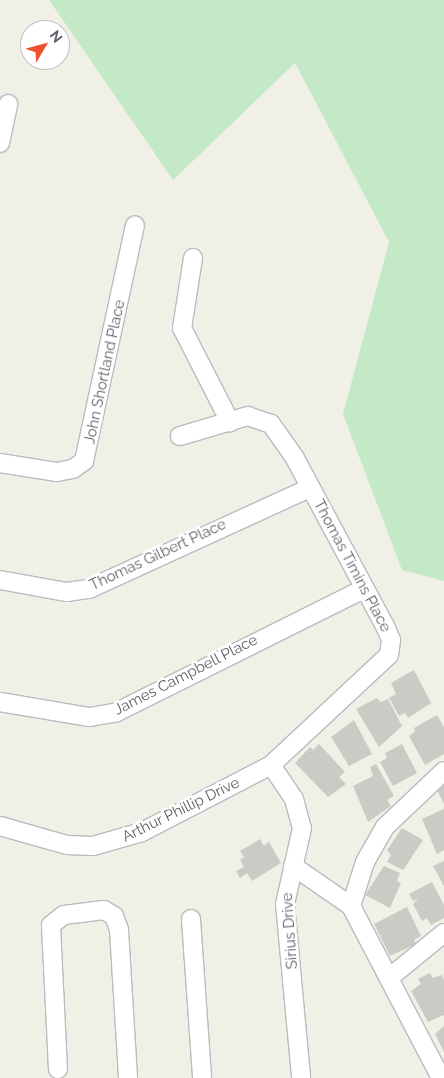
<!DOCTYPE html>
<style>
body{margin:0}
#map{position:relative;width:444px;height:1078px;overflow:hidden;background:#f1f0e7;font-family:Raleway,sans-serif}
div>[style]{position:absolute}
.green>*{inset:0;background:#c3e9c7}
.building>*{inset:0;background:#cccac4}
.roads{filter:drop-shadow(1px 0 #b9bbc1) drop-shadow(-1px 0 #b9bbc1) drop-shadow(0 1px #b9bbc1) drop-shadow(0 -1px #b9bbc1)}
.minor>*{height:18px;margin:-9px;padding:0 9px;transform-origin:9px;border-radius:9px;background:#fff}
span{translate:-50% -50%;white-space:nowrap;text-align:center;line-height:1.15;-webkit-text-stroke:5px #fff;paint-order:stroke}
.street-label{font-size:15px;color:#5e6168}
.north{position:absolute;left:20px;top:20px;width:50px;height:50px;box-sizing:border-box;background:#fff;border:1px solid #bfc0c3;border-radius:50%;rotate:53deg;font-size:14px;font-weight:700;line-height:20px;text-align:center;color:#5e6168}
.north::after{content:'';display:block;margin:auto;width:18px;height:22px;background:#ef512f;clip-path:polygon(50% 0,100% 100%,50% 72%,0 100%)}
</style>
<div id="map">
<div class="green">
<div style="clip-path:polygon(49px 0,444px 0,444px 581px,402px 570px,343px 414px,389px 242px,295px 63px,173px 180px)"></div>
</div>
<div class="building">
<div style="clip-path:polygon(414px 670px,431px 703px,408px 718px,405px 713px,399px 716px,389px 698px,396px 694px,391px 683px)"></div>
<div style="clip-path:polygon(377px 698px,381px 702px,388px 699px,402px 726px,379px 747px,356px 709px)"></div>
<div style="clip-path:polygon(437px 715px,444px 727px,444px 754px,425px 765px,409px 736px,415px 732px,414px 728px)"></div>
<div style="clip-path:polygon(354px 720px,372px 754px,349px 766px,331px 737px)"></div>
<div style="clip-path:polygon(319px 744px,345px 772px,339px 777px,346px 784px,328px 797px,295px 763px,310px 747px,313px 750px)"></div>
<div style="clip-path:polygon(402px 744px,417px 773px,393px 786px,380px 762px,387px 758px,385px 753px)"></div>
<div style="clip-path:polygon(376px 764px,394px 796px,387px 800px,391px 806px,368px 822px,353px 786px,373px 776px,370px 767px)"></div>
<div style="clip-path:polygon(444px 786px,444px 804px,437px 790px)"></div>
<div style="clip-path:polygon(444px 809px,444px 850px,437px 854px,422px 819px)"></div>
<div style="clip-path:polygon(402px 828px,423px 840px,403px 870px,387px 862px,391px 855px,387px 850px)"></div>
<div style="clip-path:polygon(260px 839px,264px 846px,269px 842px,281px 863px,252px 881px,247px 873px,240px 878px,236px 871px,244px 867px,240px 860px,244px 857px,240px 851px)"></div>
<div style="clip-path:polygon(444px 861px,444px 886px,433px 866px)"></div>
<div style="clip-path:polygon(384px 866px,400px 873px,397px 881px,401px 883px,390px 908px,365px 895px)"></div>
<div style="clip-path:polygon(432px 882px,444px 905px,444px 918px,431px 925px,427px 918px,422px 921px,413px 904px,418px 899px,413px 901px,409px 894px)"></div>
<div style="clip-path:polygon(407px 907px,421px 936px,414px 940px,416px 944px,390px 956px,374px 924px)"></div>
<div style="clip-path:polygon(430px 973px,433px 978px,442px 975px,444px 980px,444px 1015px,428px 1022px,411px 991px,421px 984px,418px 979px)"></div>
<div style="clip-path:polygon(444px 1026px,444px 1052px,435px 1034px)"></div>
</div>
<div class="roads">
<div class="minor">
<div style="left:0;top:143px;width:40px;rotate:-78deg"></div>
<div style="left:193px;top:258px;width:71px;rotate:98.9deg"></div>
<div style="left:182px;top:328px;width:106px;rotate:62.9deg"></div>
<div style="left:0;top:463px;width:58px;rotate:9deg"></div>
<div style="left:57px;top:472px;width:16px;rotate:-11deg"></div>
<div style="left:73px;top:469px;width:14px;rotate:-36deg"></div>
<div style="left:84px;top:461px;width:241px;rotate:-77.8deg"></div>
<div style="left:0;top:580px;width:68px;rotate:10.2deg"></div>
<div style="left:67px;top:592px;width:22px;rotate:-8deg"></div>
<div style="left:89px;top:589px;width:243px;rotate:-24.6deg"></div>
<div style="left:0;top:702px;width:91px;rotate:9.5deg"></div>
<div style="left:90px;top:717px;width:27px;rotate:-10deg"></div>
<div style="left:117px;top:712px;width:276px;rotate:-26.5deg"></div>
<div style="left:271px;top:765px;width:41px;rotate:55.9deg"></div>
<div style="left:294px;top:799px;width:30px;rotate:75deg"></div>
<div style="left:302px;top:828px;width:78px;rotate:102.6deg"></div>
<div style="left:285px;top:904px;width:175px;rotate:84.7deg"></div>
<div style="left:0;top:826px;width:70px;rotate:15.8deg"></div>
<div style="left:67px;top:845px;width:26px;rotate:2deg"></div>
<div style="left:93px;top:846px;width:51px;rotate:-15.9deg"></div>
<div style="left:142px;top:832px;width:145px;rotate:-27.4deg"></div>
<div style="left:271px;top:765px;width:161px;rotate:-43deg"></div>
<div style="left:389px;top:655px;width:15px;rotate:-82deg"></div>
<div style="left:391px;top:640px;width:13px;rotate:-113deg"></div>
<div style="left:386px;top:628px;width:193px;rotate:-118.2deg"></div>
<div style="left:295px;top:458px;width:42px;rotate:-125.2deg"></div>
<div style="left:271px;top:424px;width:24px;rotate:-161deg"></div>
<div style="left:248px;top:416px;width:71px;rotate:163.6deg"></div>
<div style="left:293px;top:866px;width:70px;rotate:34.6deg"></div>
<div style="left:351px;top:906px;width:194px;rotate:62.4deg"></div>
<div style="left:351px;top:906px;width:46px;rotate:-72.3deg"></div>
<div style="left:365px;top:862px;width:40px;rotate:-60.3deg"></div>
<div style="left:385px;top:827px;width:81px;rotate:-43.5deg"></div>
<div style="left:191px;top:919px;width:159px;rotate:86deg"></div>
<div style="left:389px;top:978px;width:71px;rotate:-39.3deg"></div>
<div style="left:58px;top:1069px;width:144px;rotate:-92.8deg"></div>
<div style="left:51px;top:925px;width:16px;rotate:-38deg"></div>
<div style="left:64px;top:915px;width:40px;rotate:-7.1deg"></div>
<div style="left:104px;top:910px;width:12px;rotate:31deg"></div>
<div style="left:114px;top:916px;width:15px;rotate:70deg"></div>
<div style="left:119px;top:930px;width:148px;rotate:86.5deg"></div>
</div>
</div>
<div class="street-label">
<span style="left:105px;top:372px;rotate:-78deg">John Shortland Place</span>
<span style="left:158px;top:555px;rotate:-25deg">Thomas Gilbert Place</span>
<span style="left:352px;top:566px;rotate:62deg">Thomas Timins Place</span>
<span style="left:186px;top:675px;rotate:-27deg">James Campbell Place</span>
<span style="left:181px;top:810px;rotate:-26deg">Arthur Phillip Drive</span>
<span style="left:290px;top:931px;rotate:-94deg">Sirius Drive</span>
</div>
<div class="north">N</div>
</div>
